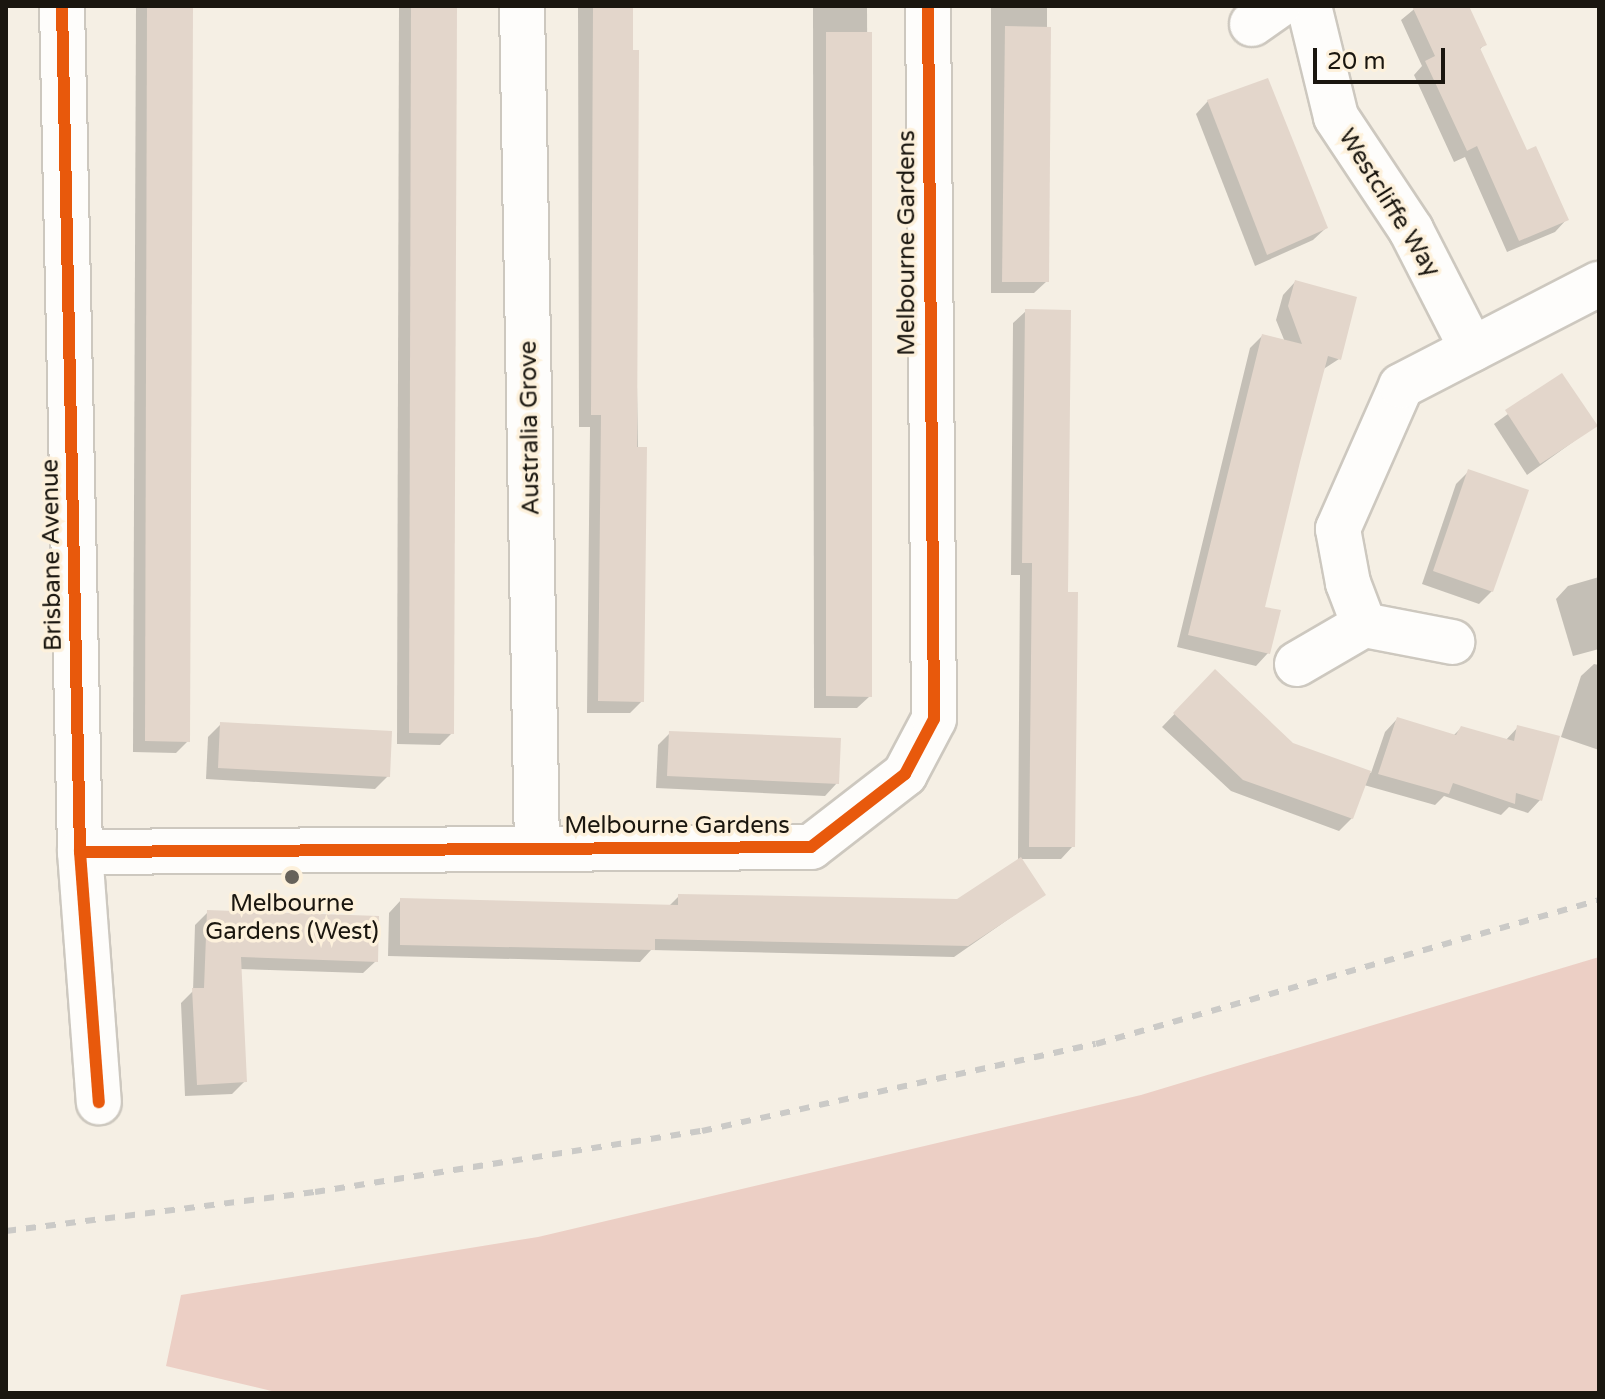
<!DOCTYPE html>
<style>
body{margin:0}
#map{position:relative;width:1605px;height:1399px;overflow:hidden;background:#f5efe4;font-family:"Varela Round",sans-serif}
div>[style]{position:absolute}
.green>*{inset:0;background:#eccfc5}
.shadow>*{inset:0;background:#0003}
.building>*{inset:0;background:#e3d6cb}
.roads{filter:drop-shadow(2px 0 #cdc8bf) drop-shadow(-2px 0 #cdc8bf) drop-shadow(0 2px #cdc8bf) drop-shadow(0 -2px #cdc8bf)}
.minor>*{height:44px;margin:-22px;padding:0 22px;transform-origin:22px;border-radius:22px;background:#fefdfb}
.rail>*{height:6px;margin-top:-3px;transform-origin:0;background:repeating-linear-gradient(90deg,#cbcac7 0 10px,transparent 0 20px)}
.cycleway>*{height:12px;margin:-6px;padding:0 6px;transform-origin:6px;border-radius:6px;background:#e8590c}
.dots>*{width:22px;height:22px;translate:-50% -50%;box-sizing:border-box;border:4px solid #fdf1dc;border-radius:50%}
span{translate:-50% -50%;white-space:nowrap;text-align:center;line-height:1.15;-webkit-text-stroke:7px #fdf1dc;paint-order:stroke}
.street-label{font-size:24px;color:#1a160f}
.poi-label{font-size:24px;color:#1a160f}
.frame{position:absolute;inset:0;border:8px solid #1a160f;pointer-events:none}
.scale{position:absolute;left:1313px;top:48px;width:132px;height:36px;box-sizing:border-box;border:4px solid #1a160f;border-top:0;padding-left:10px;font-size:24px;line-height:28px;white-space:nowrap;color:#1a160f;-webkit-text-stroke:6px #fdf1dc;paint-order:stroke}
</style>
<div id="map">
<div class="green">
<div style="clip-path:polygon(1599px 957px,1599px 1393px,280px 1393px,166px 1366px,181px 1295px,538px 1237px,1141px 1095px)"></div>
</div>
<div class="shadow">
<div style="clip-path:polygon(136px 6px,191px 6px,188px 741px,176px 753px,133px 752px)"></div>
<div style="clip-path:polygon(399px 6px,455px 6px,452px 733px,440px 745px,397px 744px)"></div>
<div style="clip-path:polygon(578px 6px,631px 6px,642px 701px,630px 713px,587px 713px,590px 427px,579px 427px)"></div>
<div style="clip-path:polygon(813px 6px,867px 6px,870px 696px,857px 708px,814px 708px)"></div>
<div style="clip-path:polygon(991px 6px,1047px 6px,1047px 281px,1034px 293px,991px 293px)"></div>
<div style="clip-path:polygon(1418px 6px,1467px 6px,1485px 44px,1479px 50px,1526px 152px,1567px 219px,1555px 232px,1507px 252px,1465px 157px,1454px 162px,1414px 75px,1422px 66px,1401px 20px)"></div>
<div style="clip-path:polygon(1208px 101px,1326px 228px,1313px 240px,1255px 266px,1196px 114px)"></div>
<div style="clip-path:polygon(1295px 282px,1339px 359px,1322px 370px,1263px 608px,1268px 653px,1256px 666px,1177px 647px,1250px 348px,1262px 336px,1285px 342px,1276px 320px,1283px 295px)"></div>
<div style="clip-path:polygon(1026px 311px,1066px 594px,1073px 846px,1061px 859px,1018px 859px,1020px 575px,1011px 575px,1013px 323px)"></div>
<div style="clip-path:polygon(1562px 375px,1595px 426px,1527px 475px,1494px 424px)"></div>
<div style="clip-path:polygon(1468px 472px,1492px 591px,1479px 604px,1422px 584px,1456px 484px)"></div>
<div style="clip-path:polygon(1599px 577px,1599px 649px,1573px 656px,1556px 599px,1568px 586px)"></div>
<div style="clip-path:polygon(6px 598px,7px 598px,6px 731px)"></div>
<div style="clip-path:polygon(1594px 664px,1599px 665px,1599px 750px,1561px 737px,1581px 676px)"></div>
<div style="clip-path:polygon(1215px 672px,1292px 744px,1371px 773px,1385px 732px,1397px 719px,1453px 736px,1461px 728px,1505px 741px,1518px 727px,1558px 738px,1540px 800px,1528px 813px,1509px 807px,1501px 815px,1444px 796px,1435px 805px,1364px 785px,1352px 818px,1339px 831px,1231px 791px,1162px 727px)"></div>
<div style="clip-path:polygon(221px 724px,388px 776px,375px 789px,206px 779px,208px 737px)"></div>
<div style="clip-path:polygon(670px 733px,837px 783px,825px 796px,656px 788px,658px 745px)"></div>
<div style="clip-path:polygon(1043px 895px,954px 957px,651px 950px,640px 962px,388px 956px,389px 913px,401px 900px,669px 906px,679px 896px,958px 901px)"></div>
<div style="clip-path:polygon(208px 912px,376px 961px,363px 973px,239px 969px,245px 1081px,232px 1094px,185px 1096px,181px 1003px,193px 991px,195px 925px)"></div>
</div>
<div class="building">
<div style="clip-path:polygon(147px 6px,193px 6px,190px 742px,145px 741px)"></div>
<div style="clip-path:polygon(411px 6px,457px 6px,454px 734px,409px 733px)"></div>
<div style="clip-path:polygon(593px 6px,633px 6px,633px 50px,639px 50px,637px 447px,647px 447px,644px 702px,598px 701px,601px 415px,591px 415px)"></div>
<div style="clip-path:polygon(1412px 6px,1469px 6px,1487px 45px,1480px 48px,1527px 150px,1536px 146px,1569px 220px,1519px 241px,1477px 146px,1467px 151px,1425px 61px,1435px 56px)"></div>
<div style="clip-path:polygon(1005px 26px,1051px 27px,1049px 282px,1002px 282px)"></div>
<div style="clip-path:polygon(826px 32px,872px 32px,872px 697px,826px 696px)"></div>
<div style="clip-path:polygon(1268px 78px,1328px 228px,1267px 255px,1207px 100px)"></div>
<div style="clip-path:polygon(1295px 280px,1357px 297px,1341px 360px,1328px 356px,1300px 462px,1265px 607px,1281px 610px,1270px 654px,1188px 635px,1262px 334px,1302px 344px,1288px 306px)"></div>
<div style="clip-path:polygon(1025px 309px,1071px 310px,1068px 592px,1078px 592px,1075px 847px,1029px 847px,1032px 563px,1022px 563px)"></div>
<div style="clip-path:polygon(1562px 373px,1598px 426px,1540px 464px,1505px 410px)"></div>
<div style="clip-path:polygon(1468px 469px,1529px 490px,1493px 592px,1433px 571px)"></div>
<div style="clip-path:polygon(1215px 669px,1293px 743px,1371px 771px,1353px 819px,1243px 780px,1173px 713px)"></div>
<div style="clip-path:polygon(1397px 717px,1456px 735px,1461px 726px,1514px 741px,1517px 725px,1560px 736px,1542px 801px,1516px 793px,1515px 804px,1453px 783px,1449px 794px,1378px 774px)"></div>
<div style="clip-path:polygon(220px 722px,392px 731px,390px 777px,218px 768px)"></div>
<div style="clip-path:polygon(669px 731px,841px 738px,839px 784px,667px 776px)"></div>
<div style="clip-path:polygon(1021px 857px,1046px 895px,968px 946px,655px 939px,655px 950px,400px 945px,400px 898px,678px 905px,678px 894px,957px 899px)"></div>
<div style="clip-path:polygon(207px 910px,379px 916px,378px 962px,241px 957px,247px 1082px,197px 1085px,192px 988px,204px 988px)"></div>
</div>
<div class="roads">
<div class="minor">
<div style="left:62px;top:6px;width:846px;rotate:88.78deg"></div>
<div style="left:80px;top:852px;width:251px;rotate:85.7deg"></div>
<div style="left:522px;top:6px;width:843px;rotate:88.98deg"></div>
<div style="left:1309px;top:6px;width:114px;rotate:76.3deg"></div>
<div style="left:1336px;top:117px;width:136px;rotate:56.4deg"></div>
<div style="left:1411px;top:230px;width:134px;rotate:62.9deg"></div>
<div style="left:1252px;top:24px;width:32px;rotate:-35deg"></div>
<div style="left:1364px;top:625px;width:45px;rotate:-110.9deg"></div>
<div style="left:1348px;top:583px;width:55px;rotate:-100.5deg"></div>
<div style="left:1338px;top:529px;width:156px;rotate:-66.2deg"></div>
<div style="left:1401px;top:386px;width:223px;rotate:-27.3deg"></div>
<div style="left:1297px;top:664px;width:78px;rotate:-30.2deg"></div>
<div style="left:1364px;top:625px;width:90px;rotate:10.9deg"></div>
<div style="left:80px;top:852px;width:731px;rotate:-0.39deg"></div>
<div style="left:811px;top:847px;width:119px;rotate:-37.8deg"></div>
<div style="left:905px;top:774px;width:62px;rotate:-62.2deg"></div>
<div style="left:934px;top:719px;width:713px;rotate:-90.48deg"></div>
</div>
</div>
<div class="rail">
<div style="left:6px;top:1231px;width:311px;rotate:-7.2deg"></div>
<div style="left:315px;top:1192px;width:392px;rotate:-9deg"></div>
<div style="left:702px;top:1131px;width:403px;rotate:-12.5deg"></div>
<div style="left:1096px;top:1044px;width:523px;rotate:-15.98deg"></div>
</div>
<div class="cycleway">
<div style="left:62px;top:6px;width:846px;rotate:88.78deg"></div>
<div style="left:80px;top:852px;width:251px;rotate:85.7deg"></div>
<div style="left:80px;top:852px;width:731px;rotate:-0.39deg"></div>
<div style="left:811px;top:847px;width:119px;rotate:-37.8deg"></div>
<div style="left:905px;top:774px;width:62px;rotate:-62.2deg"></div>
<div style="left:934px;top:719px;width:713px;rotate:-90.48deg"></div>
</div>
<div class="dots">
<div style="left:292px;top:877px;background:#67625a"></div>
</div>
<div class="street-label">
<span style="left:1389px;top:203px;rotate:58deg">Westcliffe Way</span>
<span style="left:907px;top:243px;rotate:-90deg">Melbourne Gardens</span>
<span style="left:530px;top:428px;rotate:-91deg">Australia Grove</span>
<span style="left:52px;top:555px;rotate:-91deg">Brisbane Avenue</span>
<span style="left:677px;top:826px">Melbourne Gardens</span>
</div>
<div class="poi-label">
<span style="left:292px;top:918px">Melbourne<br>Gardens (West)</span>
</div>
<div class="frame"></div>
<div class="scale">20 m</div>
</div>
